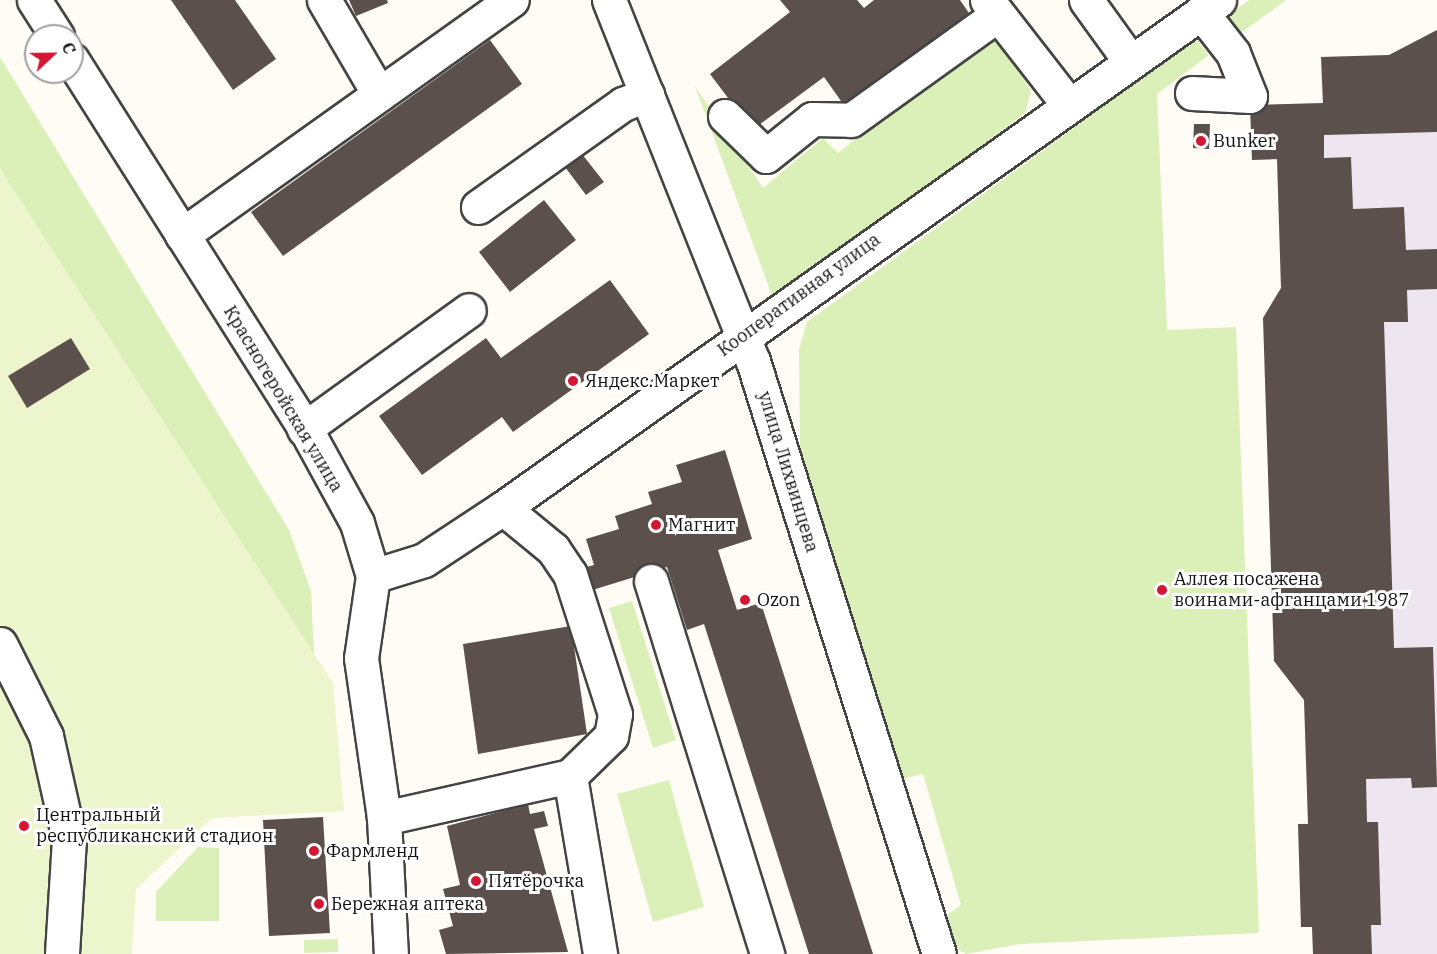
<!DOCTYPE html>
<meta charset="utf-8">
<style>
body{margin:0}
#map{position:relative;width:1437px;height:954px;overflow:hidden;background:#fffcf5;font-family:"IBM Plex Serif",serif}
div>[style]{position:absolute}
.industrial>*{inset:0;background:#ede5f0}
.green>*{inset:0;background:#dbf0b8}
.pitch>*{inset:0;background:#ecf5cc}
.building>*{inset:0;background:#5b504c}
.roads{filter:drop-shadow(2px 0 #444) drop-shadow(-2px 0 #444) drop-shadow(0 2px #444) drop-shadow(0 -2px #444)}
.minor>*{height:33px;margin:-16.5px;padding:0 16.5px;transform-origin:16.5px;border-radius:16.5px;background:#fff}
.dots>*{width:16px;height:16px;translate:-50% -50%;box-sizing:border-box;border:3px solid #fff;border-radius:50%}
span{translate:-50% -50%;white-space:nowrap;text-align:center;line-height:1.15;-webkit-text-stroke:6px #fff;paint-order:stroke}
.poi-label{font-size:18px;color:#111}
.left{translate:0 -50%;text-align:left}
.street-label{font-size:18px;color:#111}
.north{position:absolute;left:24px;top:24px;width:60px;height:60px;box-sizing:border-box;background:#fff;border:2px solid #a0a0a0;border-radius:50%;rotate:68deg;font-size:16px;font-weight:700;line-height:24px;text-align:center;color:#111}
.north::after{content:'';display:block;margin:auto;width:21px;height:27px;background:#d41635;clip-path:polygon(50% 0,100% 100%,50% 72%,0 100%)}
</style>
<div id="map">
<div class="industrial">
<div style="clip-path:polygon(1437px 30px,1437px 954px,1313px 954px,1312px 927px,1301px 927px,1298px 824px,1308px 823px,1304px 700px,1274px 661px,1263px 318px,1281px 288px,1277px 160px,1252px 160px,1250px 105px,1322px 103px,1321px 57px,1389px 55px)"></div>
</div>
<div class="green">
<div style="clip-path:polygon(1249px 0,1286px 0,1237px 36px,1224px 18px)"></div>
<div style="clip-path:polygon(987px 35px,1008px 49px,1031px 92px,1025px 113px,774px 301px,695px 86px,763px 188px,823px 138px,838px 153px)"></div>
<div style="clip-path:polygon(1196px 39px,1209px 55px,1157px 94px,1167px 330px,1236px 327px,1259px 933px,1020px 944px,966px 954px,955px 948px,943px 918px,961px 905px,923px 774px,901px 779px,800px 453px,799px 349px,807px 322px)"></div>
<div style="clip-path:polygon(0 57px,289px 530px,311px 591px,314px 656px,0 169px)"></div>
<div style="clip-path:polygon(632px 601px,676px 740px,653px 748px,609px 608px)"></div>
<div style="clip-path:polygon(669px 780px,704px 907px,653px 922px,617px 794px)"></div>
<div style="clip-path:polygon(198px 847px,219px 848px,219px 921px,156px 921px,156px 892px)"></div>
<div style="clip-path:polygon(338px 939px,338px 952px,304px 953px,304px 940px)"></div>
</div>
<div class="pitch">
<div style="clip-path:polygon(0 169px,333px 683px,344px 811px,212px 818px,136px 889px,132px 954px,0 954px)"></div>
</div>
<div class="building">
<div style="clip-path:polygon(171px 0,235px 0,276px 59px,233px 90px)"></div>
<div style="clip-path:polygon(349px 0,387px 0,388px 3px,356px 16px)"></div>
<div style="clip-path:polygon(780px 0,857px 0,864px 8px,874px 0,960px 0,971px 16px,846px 108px,824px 77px,752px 130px,710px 74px,790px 12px)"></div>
<div style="clip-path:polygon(1437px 30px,1437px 132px,1324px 135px,1324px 158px,1351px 157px,1353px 209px,1404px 207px,1406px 250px,1437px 249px,1437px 289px,1407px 290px,1408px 322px,1384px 322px,1394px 648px,1433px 647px,1437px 787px,1412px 788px,1411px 778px,1366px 779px,1367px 822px,1378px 822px,1381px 925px,1371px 925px,1372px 954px,1313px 954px,1312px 927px,1301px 927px,1298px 824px,1308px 824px,1304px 700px,1274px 661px,1263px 318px,1281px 288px,1277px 159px,1252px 160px,1250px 105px,1323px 103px,1321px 57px,1389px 55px)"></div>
<div style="clip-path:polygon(490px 40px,522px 84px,283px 256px,251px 212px)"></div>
<div style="clip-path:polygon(1194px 124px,1210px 124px,1209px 149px,1193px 148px)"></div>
<div style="clip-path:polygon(582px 154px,604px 182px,586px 195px,565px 167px)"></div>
<div style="clip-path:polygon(544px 200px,576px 240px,510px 292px,479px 252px)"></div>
<div style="clip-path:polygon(610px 280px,649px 334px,513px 432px,502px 417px,422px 475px,379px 416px,486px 338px,501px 358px)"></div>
<div style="clip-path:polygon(71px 338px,90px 369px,27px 408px,8px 376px)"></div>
<div style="clip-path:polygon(725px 450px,752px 539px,718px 550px,737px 610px,761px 603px,873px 954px,809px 954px,704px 624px,687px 630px,667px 567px,586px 592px,579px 569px,594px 565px,586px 539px,619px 529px,615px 516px,652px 504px,648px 492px,682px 482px,676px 465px)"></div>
<div style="clip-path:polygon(571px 626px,587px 734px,478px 754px,463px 644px)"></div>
<div style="clip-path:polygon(528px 804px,530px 814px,544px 811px,548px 826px,534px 829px,568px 952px,446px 954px,439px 930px,453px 926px,443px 889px,460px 885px,447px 826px)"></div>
<div style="clip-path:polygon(323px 817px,330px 933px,269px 936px,263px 820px)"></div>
</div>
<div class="roads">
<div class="minor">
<div style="left:34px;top:0;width:43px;rotate:57.4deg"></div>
<div style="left:324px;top:0;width:109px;rotate:59.7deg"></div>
<div style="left:609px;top:0;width:389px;rotate:68.3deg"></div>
<div style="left:753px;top:361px;width:621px;rotate:72.59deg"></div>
<div style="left:987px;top:0;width:132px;rotate:52.1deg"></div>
<div style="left:1086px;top:0;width:75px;rotate:54.2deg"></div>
<div style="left:72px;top:60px;width:446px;rotate:57.7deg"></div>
<div style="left:310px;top:437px;width:98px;rotate:61.3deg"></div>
<div style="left:357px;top:523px;width:55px;rotate:73.2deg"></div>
<div style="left:373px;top:576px;width:83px;rotate:98.3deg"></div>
<div style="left:361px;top:658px;width:162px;rotate:81.8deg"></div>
<div style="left:384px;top:818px;width:136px;rotate:87.1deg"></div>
<div style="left:1192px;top:93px;width:58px;rotate:3deg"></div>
<div style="left:1250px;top:96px;width:46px;rotate:-111.6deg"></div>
<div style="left:1233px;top:53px;width:52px;rotate:-128deg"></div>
<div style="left:725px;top:116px;width:57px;rotate:44.3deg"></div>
<div style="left:766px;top:156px;width:59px;rotate:-38.8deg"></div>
<div style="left:812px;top:119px;width:39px;rotate:1deg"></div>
<div style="left:851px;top:120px;width:180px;rotate:-35.7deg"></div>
<div style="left:478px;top:207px;width:178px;rotate:-35.4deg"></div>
<div style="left:623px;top:104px;width:26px;rotate:-21deg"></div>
<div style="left:182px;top:235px;width:405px;rotate:-35.5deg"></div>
<div style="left:304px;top:429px;width:203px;rotate:-35.8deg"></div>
<div style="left:503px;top:508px;width:65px;rotate:39.4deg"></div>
<div style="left:553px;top:549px;width:30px;rotate:56deg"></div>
<div style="left:570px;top:574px;width:147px;rotate:72.2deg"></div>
<div style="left:615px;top:714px;width:22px;rotate:100deg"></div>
<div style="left:611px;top:736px;width:57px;rotate:135.7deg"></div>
<div style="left:373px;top:576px;width:53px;rotate:-17.4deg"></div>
<div style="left:424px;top:560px;width:95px;rotate:-33.4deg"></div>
<div style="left:503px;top:508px;width:878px;rotate:-35.36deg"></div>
<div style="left:651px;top:581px;width:391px;rotate:72.7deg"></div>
<div style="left:0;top:644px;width:103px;rotate:63.4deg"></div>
<div style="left:46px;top:736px;width:106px;rotate:77.4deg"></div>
<div style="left:69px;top:839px;width:115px;rotate:93.5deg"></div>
<div style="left:384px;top:818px;width:191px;rotate:-12.7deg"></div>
<div style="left:570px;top:776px;width:181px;rotate:80.4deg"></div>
</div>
</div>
<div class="dots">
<div style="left:1201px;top:141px;background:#d41635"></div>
<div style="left:573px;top:381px;background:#d41635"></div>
<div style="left:656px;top:525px;background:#d41635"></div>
<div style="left:1162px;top:590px;background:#d41635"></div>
<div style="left:745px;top:600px;background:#d41635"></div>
<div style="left:24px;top:826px;background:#d41635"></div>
<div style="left:314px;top:851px;background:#d41635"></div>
<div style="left:476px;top:881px;background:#d41635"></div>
<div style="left:319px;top:904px;background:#d41635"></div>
</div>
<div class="poi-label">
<span class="left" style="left:1213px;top:141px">Bunker</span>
<span class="left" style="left:585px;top:381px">Яндекс.Маркет</span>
<span class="left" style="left:668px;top:525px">Магнит</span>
<span class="left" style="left:1174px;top:590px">Аллея посажена<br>воинами-афганцами 1987</span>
<span class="left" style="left:757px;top:600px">Ozon</span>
<span class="left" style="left:36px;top:826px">Центральный<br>республиканский стадион</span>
<span class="left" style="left:326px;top:851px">Фармленд</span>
<span class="left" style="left:488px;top:881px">Пятёрочка</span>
<span class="left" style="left:331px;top:904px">Бережная аптека</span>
</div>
<div class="street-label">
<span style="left:799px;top:295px;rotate:-36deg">Кооперативная улица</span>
<span style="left:283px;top:399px;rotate:59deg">Красногеройская улица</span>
<span style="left:788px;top:472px;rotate:73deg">улица Лихвинцева</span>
</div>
<div class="north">С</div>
</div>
